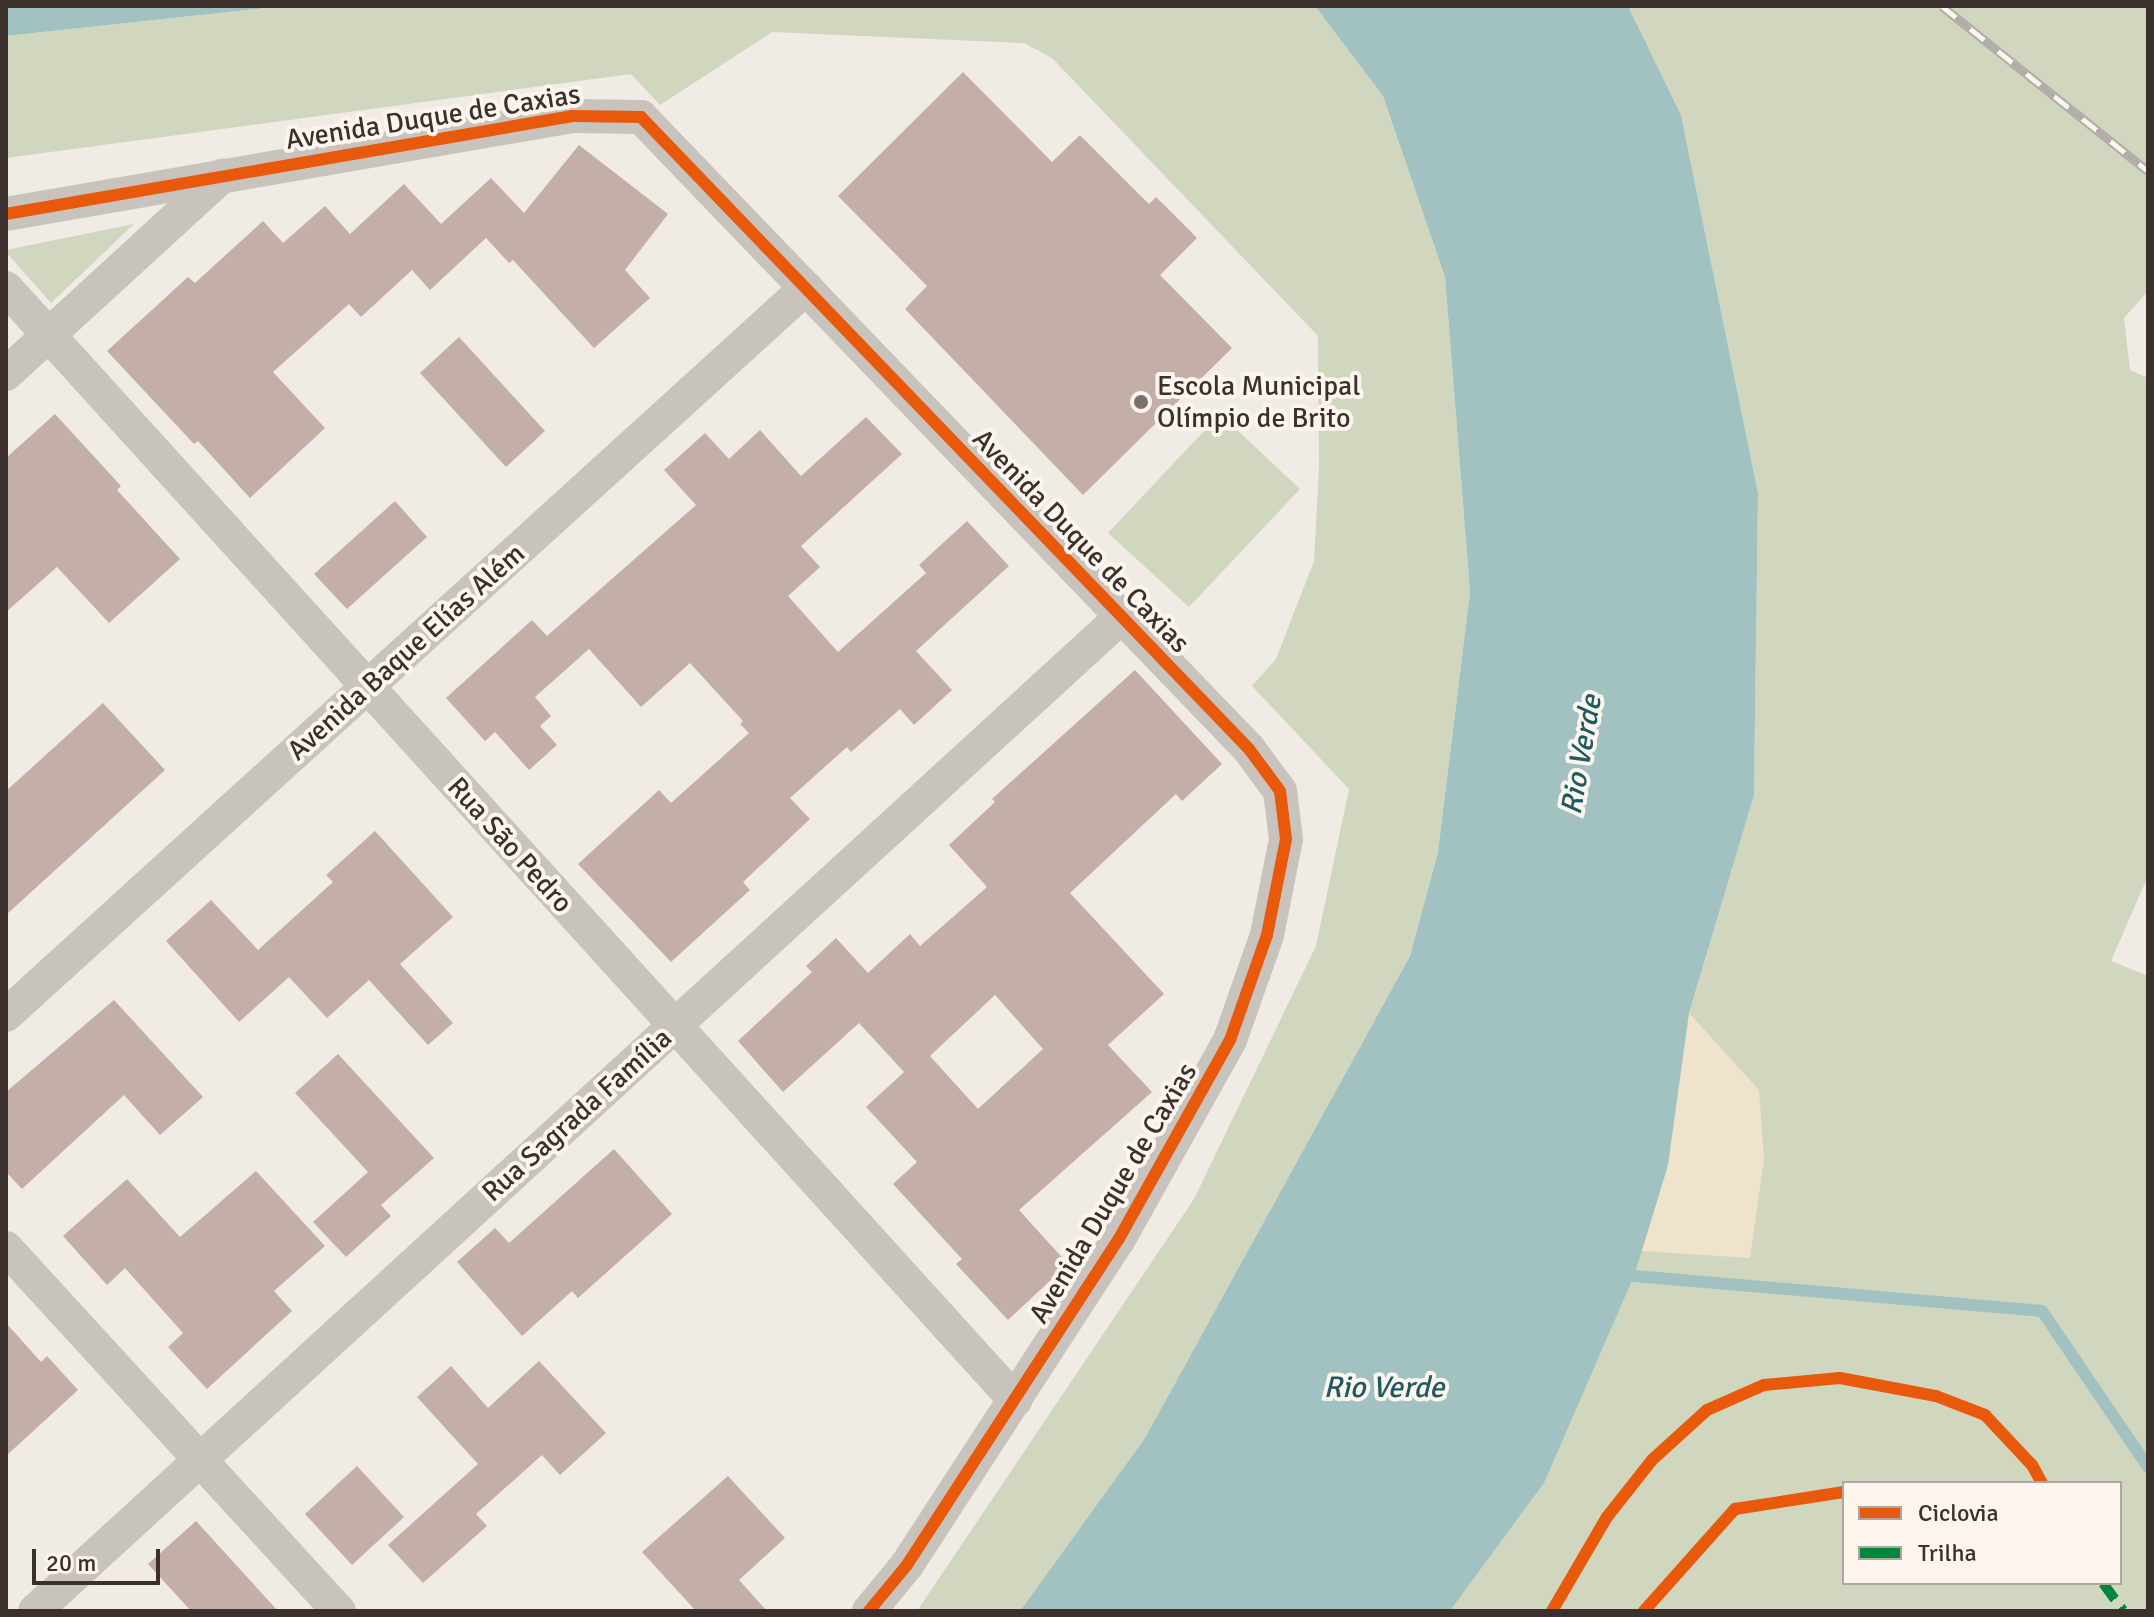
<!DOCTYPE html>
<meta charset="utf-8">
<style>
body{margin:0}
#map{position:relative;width:2154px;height:1617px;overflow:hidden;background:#f0ebe5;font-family:Signika,sans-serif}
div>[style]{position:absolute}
.green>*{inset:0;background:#d1d6bf}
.sand>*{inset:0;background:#efe3cc}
.water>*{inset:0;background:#a1c2c1}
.stream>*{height:12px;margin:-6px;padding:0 6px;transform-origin:6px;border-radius:6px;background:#a1c2c1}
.building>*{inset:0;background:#c3afa7}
.street>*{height:34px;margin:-17px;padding:0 17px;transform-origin:17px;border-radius:17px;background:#c9c3be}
.rail>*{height:9px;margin-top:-4.5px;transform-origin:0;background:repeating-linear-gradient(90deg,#fbf5ee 0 18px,#b1aca8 0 36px);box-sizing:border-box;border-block:2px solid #b1aca8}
.quiet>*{height:10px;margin-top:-5px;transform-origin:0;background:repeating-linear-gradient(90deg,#00873e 0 20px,transparent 0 30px)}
.cycleway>*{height:12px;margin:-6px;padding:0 6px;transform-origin:6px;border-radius:6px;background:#e8590c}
.dots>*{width:22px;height:22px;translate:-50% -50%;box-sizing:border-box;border:4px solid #fbf5ee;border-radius:50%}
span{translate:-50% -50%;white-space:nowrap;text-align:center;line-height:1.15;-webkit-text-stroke:8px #fbf5ee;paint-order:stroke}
.street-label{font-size:28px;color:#3b302b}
.poi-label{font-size:28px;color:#3b302b}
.left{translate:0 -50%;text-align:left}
.water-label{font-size:30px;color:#1f5a5e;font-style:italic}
.frame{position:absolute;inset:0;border:8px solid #3b302b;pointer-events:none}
.legend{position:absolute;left:1842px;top:1481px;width:280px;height:104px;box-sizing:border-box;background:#fbf5ee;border:2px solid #aea6a0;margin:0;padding:10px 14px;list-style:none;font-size:24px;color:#3b302b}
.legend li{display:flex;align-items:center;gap:16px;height:40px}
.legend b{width:40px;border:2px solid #aea6a0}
.scale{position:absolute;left:32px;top:1549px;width:128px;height:36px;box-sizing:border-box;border:4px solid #3b302b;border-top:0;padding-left:10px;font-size:24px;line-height:28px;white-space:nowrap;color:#3b302b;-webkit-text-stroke:6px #fbf5ee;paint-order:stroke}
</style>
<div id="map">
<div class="green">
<div style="clip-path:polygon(283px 6px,1315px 6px,1383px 96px,1445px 277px,1470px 592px,1438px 852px,1410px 956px,1145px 1438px,1020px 1611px,917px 1611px,1194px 1199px,1316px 946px,1349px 789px,1252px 686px,1276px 659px,1314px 561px,1319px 467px,1318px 336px,1052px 58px,1024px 43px,772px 32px,660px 105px,631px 74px,6px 158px,6px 36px)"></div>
<div style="clip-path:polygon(evenodd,1628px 6px,2148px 6px,2148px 291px,2124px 318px,2130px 370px,2148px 378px,2148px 876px,2111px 961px,2148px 976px,2148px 1611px,1450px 1611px,1544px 1483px,1668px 1165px,1689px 1013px,1754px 795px,1758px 493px,1681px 115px,1628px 6px,1844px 1483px,2120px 1483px,2120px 1583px,1844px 1583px,1844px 1483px)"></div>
<div style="clip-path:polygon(134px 224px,51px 303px,6px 252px,6px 250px)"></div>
<div style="clip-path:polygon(1220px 414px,1300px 489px,1189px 607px,1108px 533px)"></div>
</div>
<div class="sand">
<div style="clip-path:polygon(1689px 1013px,1759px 1090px,1764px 1159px,1750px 1258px,1642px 1251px,1668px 1165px)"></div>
</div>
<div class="water">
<div style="clip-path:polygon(6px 6px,283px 6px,6px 36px)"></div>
<div style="clip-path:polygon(1315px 6px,1628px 6px,1681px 115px,1758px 493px,1754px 795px,1689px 1013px,1668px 1165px,1634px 1276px,1544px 1483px,1450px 1611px,1020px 1611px,1145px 1438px,1410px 956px,1438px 852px,1470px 592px,1445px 277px,1383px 96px)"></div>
</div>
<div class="stream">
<div style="left:1621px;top:1269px;width:15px;rotate:28deg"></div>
<div style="left:1634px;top:1276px;width:409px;rotate:4.9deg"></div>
<div style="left:2042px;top:1311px;width:189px;rotate:55.8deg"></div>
</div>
<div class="building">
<div style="clip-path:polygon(963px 72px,1052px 162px,1080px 135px,1149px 204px,1156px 197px,1197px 238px,1160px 275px,1232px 348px,1083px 495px,905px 309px,927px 286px,838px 196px)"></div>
<div style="clip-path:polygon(579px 145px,668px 214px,625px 270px,650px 298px,594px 348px,513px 260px,509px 263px,486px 238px,430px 290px,412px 270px,361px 317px,349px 304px,273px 372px,325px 428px,250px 498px,198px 441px,194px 444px,107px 351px,188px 277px,195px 283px,263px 221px,283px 243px,325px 206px,350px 234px,404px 184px,441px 224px,491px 178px,524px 213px)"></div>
<div style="clip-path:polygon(459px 337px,545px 431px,506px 467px,420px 373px)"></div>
<div style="clip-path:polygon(55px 414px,121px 486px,117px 490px,180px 559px,109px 623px,57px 567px,6px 612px,6px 458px)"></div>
<div style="clip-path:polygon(866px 417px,902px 454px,801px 546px,820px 567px,788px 596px,838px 652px,926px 573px,919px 565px,967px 521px,1009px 566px,916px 651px,952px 690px,914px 725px,900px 709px,851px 752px,847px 747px,790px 798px,810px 819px,743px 882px,750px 890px,671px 962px,578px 864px,659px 790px,671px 803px,749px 733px,740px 724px,743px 721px,690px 663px,641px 707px,589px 649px,535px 697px,551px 716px,540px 726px,557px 745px,529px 770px,495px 732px,485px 741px,446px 698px,532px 620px,547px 636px,696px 505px,664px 470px,705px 433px,729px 459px,760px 430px,801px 476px)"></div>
<div style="clip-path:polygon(395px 501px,427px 537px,347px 609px,314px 574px)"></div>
<div style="clip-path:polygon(evenodd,1135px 670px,1222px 764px,1182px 801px,1176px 794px,1070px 893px,1164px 994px,1108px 1045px,1152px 1092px,1019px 1210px,1068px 1264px,1008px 1320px,956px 1264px,962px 1259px,893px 1184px,917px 1162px,866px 1107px,904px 1072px,859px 1023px,783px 1092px,738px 1041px,812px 972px,806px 966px,836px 938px,868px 973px,910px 934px,920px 946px,987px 887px,949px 845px,995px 802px,992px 799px,1135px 670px,995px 995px,1043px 1049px,978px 1109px,930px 1056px,995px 995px)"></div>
<div style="clip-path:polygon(103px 703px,165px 770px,6px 915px,6px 791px)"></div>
<div style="clip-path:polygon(375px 831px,453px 917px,400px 964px,453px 1023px,428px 1045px,369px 980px,327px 1018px,289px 977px,239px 1022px,166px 941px,211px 900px,258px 950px,333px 882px,326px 875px)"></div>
<div style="clip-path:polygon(114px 1000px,203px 1097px,160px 1135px,124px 1095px,22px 1189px,6px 1172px,6px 1092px)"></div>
<div style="clip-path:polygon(338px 1054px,434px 1158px,381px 1205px,391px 1216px,346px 1257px,313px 1222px,368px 1172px,295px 1093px)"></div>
<div style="clip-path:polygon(614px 1149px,672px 1214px,578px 1298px,572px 1291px,522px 1336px,457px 1262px,495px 1228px,509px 1243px)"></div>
<div style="clip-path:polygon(256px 1171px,325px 1246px,274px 1291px,292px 1311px,207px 1389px,168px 1347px,183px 1333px,125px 1268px,107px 1285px,63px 1236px,127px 1179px,180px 1237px)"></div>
<div style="clip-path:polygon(6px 1323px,41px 1362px,47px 1356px,78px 1390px,6px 1456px)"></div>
<div style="clip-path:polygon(539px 1361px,606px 1433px,560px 1475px,542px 1455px,476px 1514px,487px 1526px,423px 1583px,388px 1545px,478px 1464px,417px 1397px,451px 1366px,488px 1408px)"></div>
<div style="clip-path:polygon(357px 1466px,404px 1517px,352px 1565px,305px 1514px)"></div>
<div style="clip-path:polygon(728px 1476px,785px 1538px,739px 1580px,767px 1611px,696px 1611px,642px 1552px)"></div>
<div style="clip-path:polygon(196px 1521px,278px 1611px,191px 1611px,148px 1564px)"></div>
</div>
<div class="street">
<div style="left:6px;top:214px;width:575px;rotate:-9.81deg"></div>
<div style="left:573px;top:116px;width:68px;rotate:0.8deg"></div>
<div style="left:641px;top:117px;width:877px;rotate:46.11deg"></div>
<div style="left:1249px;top:749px;width:52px;rotate:53.6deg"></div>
<div style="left:1280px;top:791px;width:48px;rotate:82.9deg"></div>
<div style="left:1286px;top:839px;width:98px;rotate:101.2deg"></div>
<div style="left:1267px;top:935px;width:111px;rotate:109.4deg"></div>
<div style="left:1230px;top:1040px;width:229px;rotate:119.2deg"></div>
<div style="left:1118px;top:1240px;width:387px;rotate:123deg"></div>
<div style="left:907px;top:1565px;width:60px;rotate:129.6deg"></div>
<div style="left:6px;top:288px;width:1502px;rotate:47.78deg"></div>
<div style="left:6px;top:374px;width:294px;rotate:-42.5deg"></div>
<div style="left:6px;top:1015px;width:1081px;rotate:-42.26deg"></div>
<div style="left:6px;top:1248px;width:493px;rotate:47.5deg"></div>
<div style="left:35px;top:1611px;width:1471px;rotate:-42.46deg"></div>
</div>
<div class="rail">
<div style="left:1942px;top:6px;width:264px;rotate:38.7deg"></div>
</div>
<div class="quiet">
<div style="left:2103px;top:1583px;width:34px;rotate:54deg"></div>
</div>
<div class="cycleway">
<div style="left:6px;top:214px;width:575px;rotate:-9.81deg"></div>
<div style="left:573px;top:116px;width:68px;rotate:0.8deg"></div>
<div style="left:641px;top:117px;width:877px;rotate:46.11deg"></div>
<div style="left:1249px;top:749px;width:52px;rotate:53.6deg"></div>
<div style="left:1280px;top:791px;width:48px;rotate:82.9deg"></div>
<div style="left:1286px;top:839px;width:98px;rotate:101.2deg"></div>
<div style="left:1267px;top:935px;width:111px;rotate:109.4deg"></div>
<div style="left:1230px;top:1040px;width:229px;rotate:119.2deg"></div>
<div style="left:1118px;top:1240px;width:387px;rotate:123deg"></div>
<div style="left:907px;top:1565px;width:60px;rotate:129.6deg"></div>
<div style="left:1552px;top:1611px;width:109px;rotate:-59.7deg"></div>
<div style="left:1607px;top:1517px;width:73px;rotate:-51.7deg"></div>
<div style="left:1652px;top:1460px;width:74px;rotate:-42.3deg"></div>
<div style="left:1707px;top:1410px;width:62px;rotate:-23.7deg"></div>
<div style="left:1764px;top:1385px;width:76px;rotate:-5.3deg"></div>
<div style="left:1840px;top:1378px;width:98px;rotate:10.6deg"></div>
<div style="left:1936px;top:1396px;width:53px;rotate:21.2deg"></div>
<div style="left:1985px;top:1415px;width:69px;rotate:46.8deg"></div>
<div style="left:2032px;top:1465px;width:21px;rotate:61deg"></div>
<div style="left:1644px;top:1611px;width:137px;rotate:-48.3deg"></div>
<div style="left:1735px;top:1509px;width:110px;rotate:-8.9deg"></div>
</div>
<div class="dots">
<div style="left:1141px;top:402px;background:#7a716c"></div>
</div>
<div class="street-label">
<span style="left:433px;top:117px;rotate:-9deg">Avenida Duque de Caxias</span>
<span style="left:1081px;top:541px;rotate:46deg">Avenida Duque de Caxias</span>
<span style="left:406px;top:652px;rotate:-42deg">Avenida Baque Elías Além</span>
<span style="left:510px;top:845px;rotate:48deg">Rua São Pedro</span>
<span style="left:577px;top:1115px;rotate:-42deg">Rua Sagrada Família</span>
<span style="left:1113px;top:1193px;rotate:-59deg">Avenida Duque de Caxias</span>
</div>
<div class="poi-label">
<span class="left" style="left:1157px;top:402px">Escola Municipal<br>Olímpio de Brito</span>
</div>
<div class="water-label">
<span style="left:1582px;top:755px;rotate:-80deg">Rio Verde</span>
<span style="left:1384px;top:1388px">Rio Verde</span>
</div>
<div class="frame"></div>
<ul class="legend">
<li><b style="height:10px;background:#e8590c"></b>Ciclovia</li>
<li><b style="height:10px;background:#00873e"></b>Trilha</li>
</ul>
<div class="scale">20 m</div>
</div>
